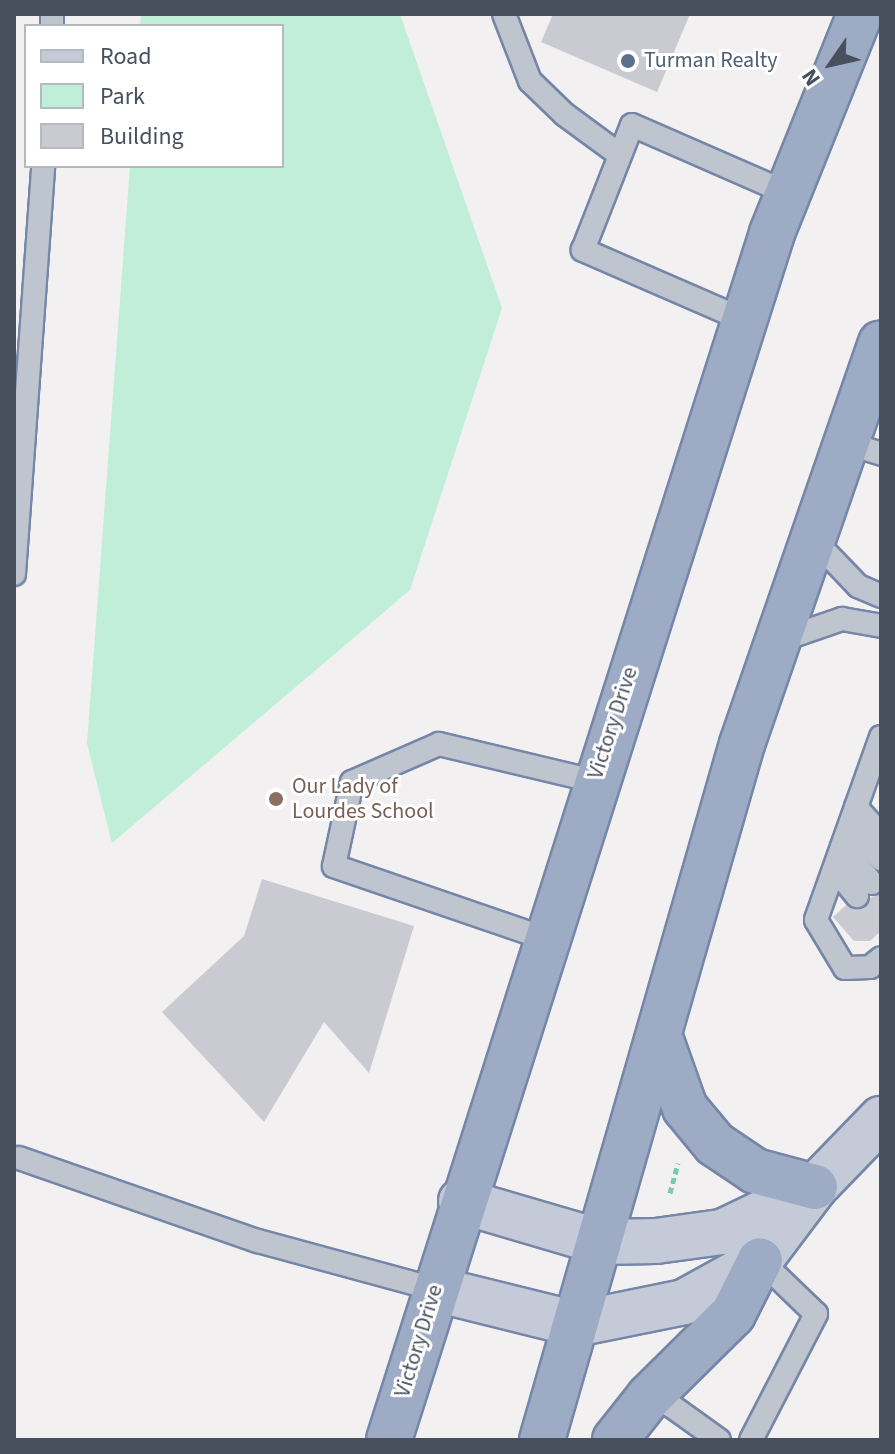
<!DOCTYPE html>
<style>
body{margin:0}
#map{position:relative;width:895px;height:1454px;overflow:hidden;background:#f2f0f0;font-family:"Source Sans 3",sans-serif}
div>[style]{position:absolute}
.green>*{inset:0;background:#c1eed9}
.building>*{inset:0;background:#cacbd2}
.path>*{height:5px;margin-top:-2.5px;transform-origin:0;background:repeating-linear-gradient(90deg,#7acaaf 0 6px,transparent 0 10px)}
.roads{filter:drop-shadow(2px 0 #7586a8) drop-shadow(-2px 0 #7586a8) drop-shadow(0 2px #7586a8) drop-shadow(0 -2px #7586a8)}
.service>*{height:22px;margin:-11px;padding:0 11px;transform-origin:11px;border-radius:11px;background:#bfc5ce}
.secondary>*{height:44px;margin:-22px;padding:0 22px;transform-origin:22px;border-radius:22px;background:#c4cad8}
.trunk>*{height:44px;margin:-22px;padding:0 22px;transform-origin:22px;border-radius:22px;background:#9eabc4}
.dots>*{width:22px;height:22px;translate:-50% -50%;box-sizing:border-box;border:4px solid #fff;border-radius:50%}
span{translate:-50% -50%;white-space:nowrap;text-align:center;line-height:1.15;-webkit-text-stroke:6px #fff;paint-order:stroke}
.service-label{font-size:22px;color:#4e5e75}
.left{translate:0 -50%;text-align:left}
.street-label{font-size:22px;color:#49505d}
.education-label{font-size:22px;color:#785e54}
.frame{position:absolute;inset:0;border:16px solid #49505d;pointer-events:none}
.legend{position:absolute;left:24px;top:24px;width:260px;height:144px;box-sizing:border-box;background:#fff;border:2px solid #b6b9be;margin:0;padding:10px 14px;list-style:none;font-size:24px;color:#49505d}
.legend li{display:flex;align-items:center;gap:16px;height:40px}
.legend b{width:40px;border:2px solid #b6b9be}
.north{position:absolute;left:791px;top:24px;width:80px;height:80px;-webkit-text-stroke:6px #fff;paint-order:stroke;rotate:236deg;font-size:22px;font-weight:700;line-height:32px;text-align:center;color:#49505d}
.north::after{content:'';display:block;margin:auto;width:28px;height:36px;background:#49505d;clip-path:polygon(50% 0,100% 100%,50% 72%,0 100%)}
</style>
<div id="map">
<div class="green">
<div style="clip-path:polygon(141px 14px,400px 14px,502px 308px,410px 590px,112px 843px,87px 743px,130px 166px,282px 166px,282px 26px,140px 26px)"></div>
</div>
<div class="building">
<div style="clip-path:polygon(553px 14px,690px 14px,657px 92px,541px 42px)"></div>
<div style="clip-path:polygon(262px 879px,414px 926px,369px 1073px,324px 1022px,264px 1122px,162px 1012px,244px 936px)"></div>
<div style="clip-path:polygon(881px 894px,881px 931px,870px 941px,854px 941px,833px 917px,846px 905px,865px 907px,871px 897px)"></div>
</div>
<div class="path">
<div style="left:670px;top:1193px;width:31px;rotate:-75deg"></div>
</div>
<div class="roads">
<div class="service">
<div style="left:504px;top:14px;width:72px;rotate:68.8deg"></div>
<div style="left:530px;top:81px;width:47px;rotate:44.1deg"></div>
<div style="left:564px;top:114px;width:69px;rotate:36.2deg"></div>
<div style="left:52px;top:26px;width:12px;rotate:-90deg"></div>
<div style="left:744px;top:320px;width:176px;rotate:-156.5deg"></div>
<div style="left:583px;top:250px;width:134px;rotate:-68.6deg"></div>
<div style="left:632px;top:125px;width:170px;rotate:23.6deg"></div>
<div style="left:846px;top:443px;width:37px;rotate:17deg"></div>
<div style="left:813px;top:539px;width:65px;rotate:46.2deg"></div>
<div style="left:858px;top:586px;width:25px;rotate:23deg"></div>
<div style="left:14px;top:574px;width:409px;rotate:-85.9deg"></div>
<div style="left:778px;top:641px;width:68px;rotate:-19deg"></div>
<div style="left:842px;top:619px;width:40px;rotate:10deg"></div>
<div style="left:881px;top:737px;width:194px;rotate:109.6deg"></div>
<div style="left:816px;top:920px;width:56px;rotate:58.9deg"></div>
<div style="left:845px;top:968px;width:25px;rotate:-2deg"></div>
<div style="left:870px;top:967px;width:14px;rotate:-39deg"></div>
<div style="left:856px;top:807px;width:38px;rotate:48deg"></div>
<div style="left:850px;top:827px;width:45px;rotate:45.9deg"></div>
<div style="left:842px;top:847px;width:47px;rotate:50.2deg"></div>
<div style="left:835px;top:869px;width:35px;rotate:51deg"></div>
<div style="left:544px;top:938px;width:222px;rotate:-161.1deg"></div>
<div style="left:334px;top:866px;width:86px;rotate:-77.9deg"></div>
<div style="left:352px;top:782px;width:95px;rotate:-23.6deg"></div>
<div style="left:439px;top:744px;width:159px;rotate:13.4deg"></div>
<div style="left:19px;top:1158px;width:253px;rotate:19.2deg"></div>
<div style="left:258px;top:1241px;width:183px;rotate:15.2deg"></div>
<div style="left:649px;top:1397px;width:22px;rotate:21deg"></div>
<div style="left:670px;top:1405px;width:60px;rotate:35.5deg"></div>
<div style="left:751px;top:1440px;width:142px;rotate:-62.7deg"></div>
<div style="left:816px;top:1314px;width:78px;rotate:-136deg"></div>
</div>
<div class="secondary">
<div style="left:461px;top:1201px;width:145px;rotate:16.4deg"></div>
<div style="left:600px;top:1242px;width:56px;rotate:-1deg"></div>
<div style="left:656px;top:1241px;width:67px;rotate:-7.8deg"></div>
<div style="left:722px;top:1232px;width:98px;rotate:-25.5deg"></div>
<div style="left:435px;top:1289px;width:145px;rotate:13.9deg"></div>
<div style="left:576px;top:1324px;width:110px;rotate:-11.5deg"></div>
<div style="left:684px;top:1302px;width:87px;rotate:-28.9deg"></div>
<div style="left:760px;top:1260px;width:91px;rotate:-53deg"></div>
<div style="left:815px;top:1187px;width:95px;rotate:-45.9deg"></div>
</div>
<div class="trunk">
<div style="left:659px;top:1035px;width:77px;rotate:70.4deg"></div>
<div style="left:685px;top:1108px;width:47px;rotate:50.2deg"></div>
<div style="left:715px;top:1144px;width:48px;rotate:34deg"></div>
<div style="left:755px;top:1171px;width:62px;rotate:14.9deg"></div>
<div style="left:389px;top:1440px;width:1266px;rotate:-72.39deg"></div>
<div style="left:772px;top:233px;width:236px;rotate:-68.1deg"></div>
<div style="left:542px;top:1440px;width:724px;rotate:-73.97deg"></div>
<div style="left:742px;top:744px;width:424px;rotate:-70.9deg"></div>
<div style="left:615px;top:1440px;width:55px;rotate:-51.7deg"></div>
<div style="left:649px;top:1397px;width:118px;rotate:-44.7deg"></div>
<div style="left:733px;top:1314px;width:60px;rotate:-63.4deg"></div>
</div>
</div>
<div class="dots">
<div style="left:628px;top:61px;background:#5c6f8a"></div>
<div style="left:276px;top:799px;background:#8d6e63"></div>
</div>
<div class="service-label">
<span class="left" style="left:644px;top:61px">Turman Realty</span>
</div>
<div class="street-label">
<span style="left:613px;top:723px;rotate:-72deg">Victory Drive</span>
<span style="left:419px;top:1341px;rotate:-73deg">Victory Drive</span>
</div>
<div class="education-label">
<span class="left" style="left:292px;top:799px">Our Lady of<br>Lourdes School</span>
</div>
<div class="frame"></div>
<ul class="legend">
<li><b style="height:10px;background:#c4cad8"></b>Road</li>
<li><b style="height:22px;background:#c1eed9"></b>Park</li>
<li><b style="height:22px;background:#cacbd2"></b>Building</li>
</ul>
<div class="north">N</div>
</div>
